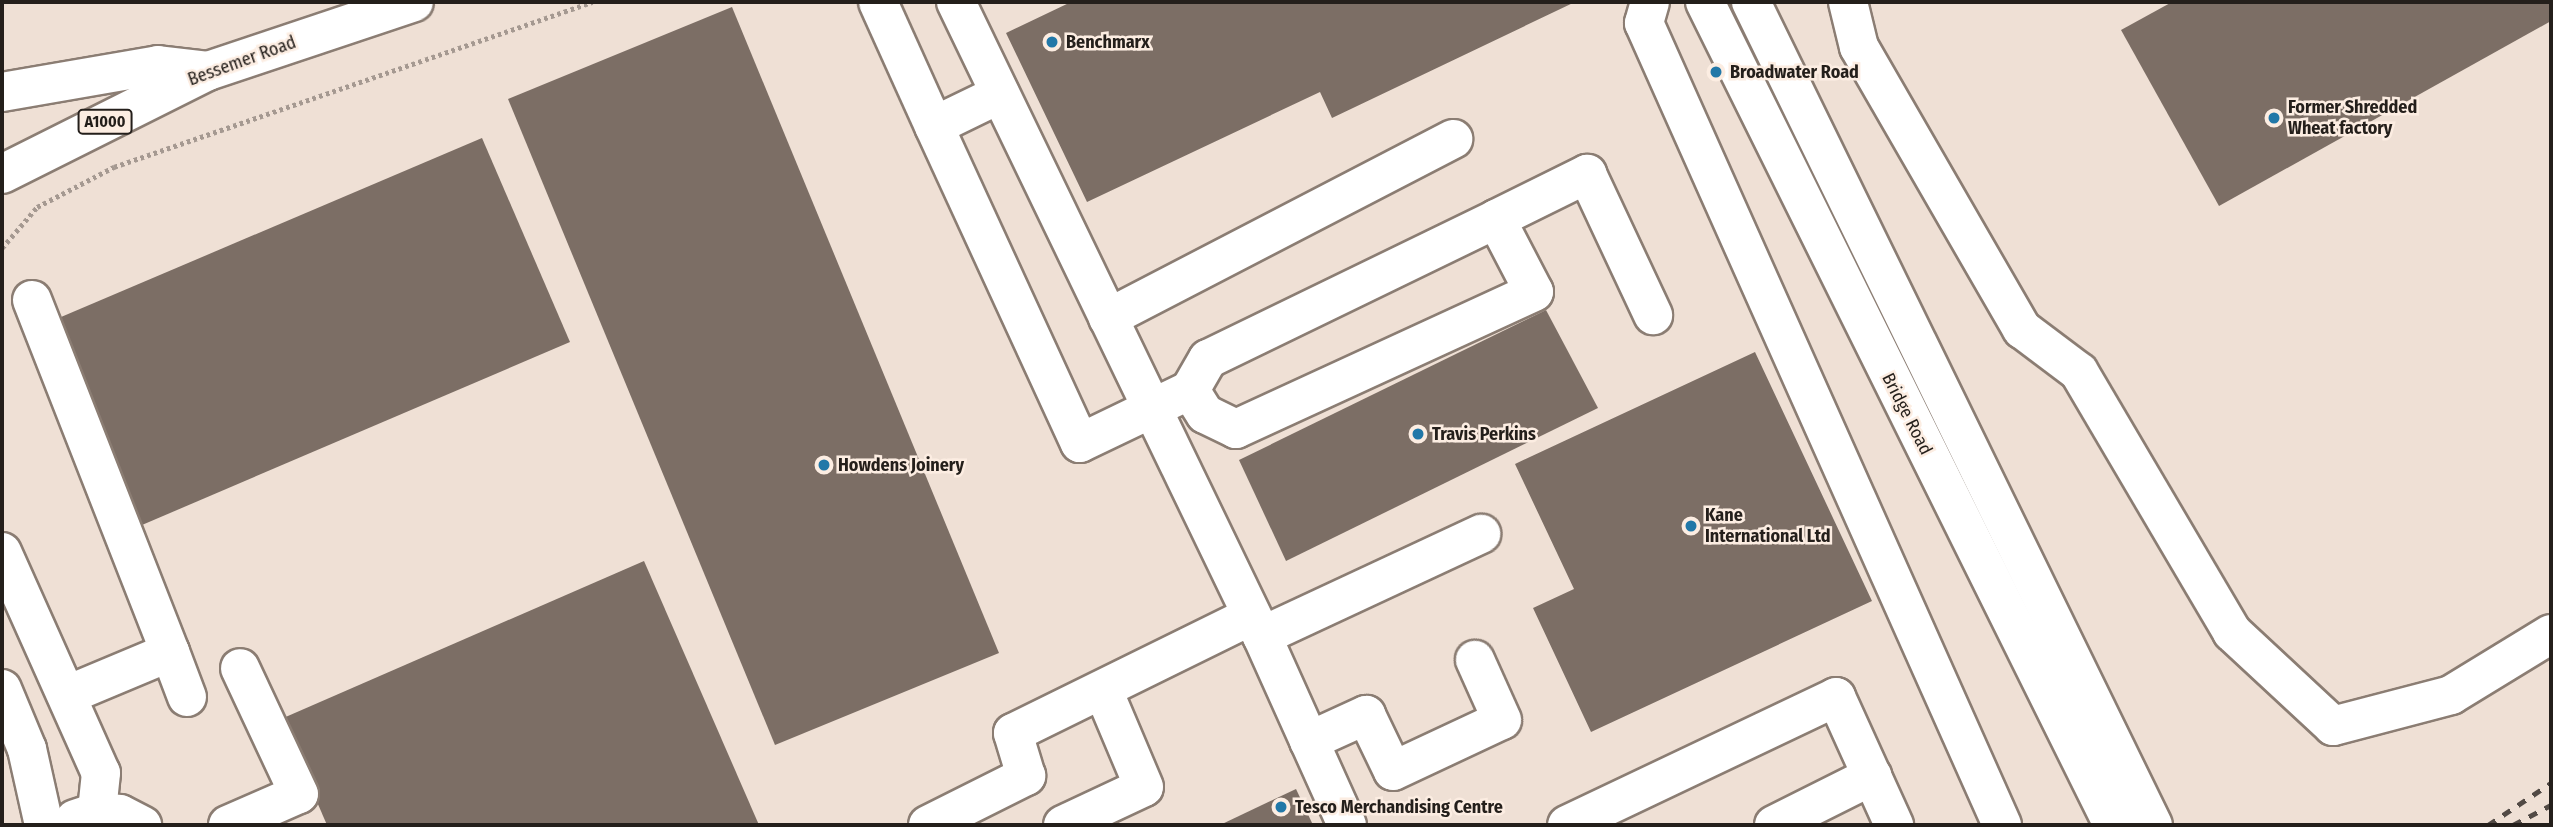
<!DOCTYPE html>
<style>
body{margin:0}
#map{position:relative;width:2553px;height:827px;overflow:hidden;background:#efe0d5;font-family:"Fira Sans Condensed",sans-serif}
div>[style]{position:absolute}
.building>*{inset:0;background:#7c6e65}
.path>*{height:4.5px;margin-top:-2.25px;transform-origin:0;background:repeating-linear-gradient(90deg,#a59991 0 3.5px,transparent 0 7px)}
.roads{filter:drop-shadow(2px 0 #8b7d73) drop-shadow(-2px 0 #8b7d73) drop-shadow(0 2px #8b7d73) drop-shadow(0 -2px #8b7d73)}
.minor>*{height:38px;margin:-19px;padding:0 19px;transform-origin:19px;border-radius:19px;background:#fff}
.major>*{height:38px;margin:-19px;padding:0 19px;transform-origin:19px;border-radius:19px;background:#fff}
.rail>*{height:5px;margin-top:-2.5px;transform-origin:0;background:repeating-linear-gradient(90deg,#524a45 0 9px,transparent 0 18px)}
.dots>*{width:19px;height:19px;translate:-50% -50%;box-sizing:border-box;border:4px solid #fcede2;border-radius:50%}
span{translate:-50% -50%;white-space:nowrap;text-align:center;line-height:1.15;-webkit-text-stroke:5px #fcede2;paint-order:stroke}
.shield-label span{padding:2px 5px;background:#fcede2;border:2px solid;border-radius:5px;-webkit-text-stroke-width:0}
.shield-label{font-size:16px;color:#241f1b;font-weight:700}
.poi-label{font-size:18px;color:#241f1b;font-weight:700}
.left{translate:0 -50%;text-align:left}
.street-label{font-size:18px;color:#241f1b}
.frame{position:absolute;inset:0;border:4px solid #241f1b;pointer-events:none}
</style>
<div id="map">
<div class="building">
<div style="clip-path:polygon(1071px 2px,1575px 2px,1332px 118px,1320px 92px,1087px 202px,1006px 33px)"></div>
<div style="clip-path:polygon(2172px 2px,2551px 2px,2551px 21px,2219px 206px,2121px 30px)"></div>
<div style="clip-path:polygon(732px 7px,999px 653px,775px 745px,508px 99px)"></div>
<div style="clip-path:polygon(482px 138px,570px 342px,142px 525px,54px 320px)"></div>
<div style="clip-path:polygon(1546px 310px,1598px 408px,1286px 561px,1239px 460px)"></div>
<div style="clip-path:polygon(1755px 352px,1872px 601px,1591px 732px,1533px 608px,1574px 589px,1515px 464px)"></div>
<div style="clip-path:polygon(644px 561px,759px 825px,327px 825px,281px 719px)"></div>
<div style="clip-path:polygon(1296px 789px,1313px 825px,1220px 825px)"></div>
</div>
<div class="path">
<div style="left:2px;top:248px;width:54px;rotate:-49.5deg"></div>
<div style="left:37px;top:207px;width:87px;rotate:-27.5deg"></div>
<div style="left:114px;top:167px;width:506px;rotate:-19.04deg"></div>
</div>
<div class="roads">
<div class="minor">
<div style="left:878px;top:2px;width:136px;rotate:65.7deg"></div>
<div style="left:956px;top:2px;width:704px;rotate:64.24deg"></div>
<div style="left:1262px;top:636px;width:207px;rotate:65.8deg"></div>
<div style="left:1650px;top:2px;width:22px;rotate:106deg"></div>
<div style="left:1644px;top:23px;width:878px;rotate:65.94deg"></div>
<div style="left:1848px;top:2px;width:46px;rotate:76.3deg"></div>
<div style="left:1859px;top:47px;width:326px;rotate:60deg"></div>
<div style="left:2022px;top:329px;width:71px;rotate:37deg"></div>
<div style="left:2079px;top:372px;width:302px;rotate:59.5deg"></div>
<div style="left:2232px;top:632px;width:138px;rotate:42.9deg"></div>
<div style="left:2333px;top:726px;width:122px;rotate:-14.7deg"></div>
<div style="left:2451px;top:695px;width:117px;rotate:-31.4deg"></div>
<div style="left:1000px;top:94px;width:73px;rotate:154.1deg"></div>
<div style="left:934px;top:126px;width:349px;rotate:65.3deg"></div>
<div style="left:1080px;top:443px;width:122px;rotate:-25.7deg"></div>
<div style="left:1190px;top:390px;width:36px;rotate:-60deg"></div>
<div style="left:1208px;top:359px;width:320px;rotate:-25.9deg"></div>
<div style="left:1496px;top:219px;width:82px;rotate:62.5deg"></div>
<div style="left:1534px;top:292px;width:328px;rotate:155.3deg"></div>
<div style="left:1236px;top:429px;width:34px;rotate:-154deg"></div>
<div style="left:1205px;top:414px;width:28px;rotate:-122deg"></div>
<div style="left:1496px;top:219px;width:102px;rotate:-26.3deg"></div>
<div style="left:1587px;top:174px;width:156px;rotate:64.9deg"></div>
<div style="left:32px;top:300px;width:378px;rotate:68.6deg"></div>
<div style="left:170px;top:652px;width:112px;rotate:157.3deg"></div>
<div style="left:1108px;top:318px;width:389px;rotate:-27.4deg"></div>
<div style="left:2px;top:552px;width:242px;rotate:65.9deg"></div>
<div style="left:101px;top:773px;width:39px;rotate:96deg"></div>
<div style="left:1262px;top:636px;width:242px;rotate:-25deg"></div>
<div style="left:170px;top:652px;width:48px;rotate:69.3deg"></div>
<div style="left:2px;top:689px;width:65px;rotate:67.4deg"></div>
<div style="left:27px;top:749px;width:78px;rotate:77.4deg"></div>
<div style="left:1309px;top:741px;width:63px;rotate:-24.5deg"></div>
<div style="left:1366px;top:715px;width:62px;rotate:64.3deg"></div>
<div style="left:1393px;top:771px;width:120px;rotate:-25.1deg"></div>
<div style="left:1502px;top:720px;width:66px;rotate:-114.2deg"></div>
<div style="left:75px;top:819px;width:23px;rotate:-18deg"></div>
<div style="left:97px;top:812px;width:23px;rotate:5deg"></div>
<div style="left:120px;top:814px;width:25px;rotate:27deg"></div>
<div style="left:228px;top:825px;width:77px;rotate:-23.6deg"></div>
<div style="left:299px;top:794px;width:139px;rotate:-115.1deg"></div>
<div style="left:928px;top:825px;width:110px;rotate:-26.6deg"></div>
<div style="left:1026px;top:776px;width:45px;rotate:-106.8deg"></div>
<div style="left:1013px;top:733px;width:265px;rotate:-26.2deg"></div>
<div style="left:1063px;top:825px;width:89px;rotate:-25.1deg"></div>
<div style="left:1144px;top:787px;width:105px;rotate:-112.9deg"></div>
<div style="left:1567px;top:825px;width:298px;rotate:-25.4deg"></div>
<div style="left:1836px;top:697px;width:141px;rotate:65.6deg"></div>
<div style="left:1774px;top:825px;width:110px;rotate:-26.6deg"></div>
</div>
<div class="major">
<div style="left:1705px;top:2px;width:919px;rotate:63.63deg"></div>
<div style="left:1751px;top:2px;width:916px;rotate:63.97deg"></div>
<div style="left:2px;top:92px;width:158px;rotate:-9.8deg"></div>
<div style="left:158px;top:65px;width:50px;rotate:6.8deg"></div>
<div style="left:2px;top:174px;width:230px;rotate:-26.6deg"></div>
<div style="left:208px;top:71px;width:217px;rotate:-18.5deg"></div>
</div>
</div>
<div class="rail">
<div style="left:2488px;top:825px;width:76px;rotate:-33.7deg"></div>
<div style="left:2513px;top:825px;width:43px;rotate:-27.8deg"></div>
</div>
<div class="dots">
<div style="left:1052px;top:42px;background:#2278a8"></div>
<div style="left:1716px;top:72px;background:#2278a8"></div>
<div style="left:2274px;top:118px;background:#2278a8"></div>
<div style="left:1418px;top:434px;background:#2278a8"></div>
<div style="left:824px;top:465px;background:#2278a8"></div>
<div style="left:1691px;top:526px;background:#2278a8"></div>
<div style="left:1281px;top:807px;background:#2278a8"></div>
</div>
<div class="shield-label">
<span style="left:105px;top:122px">A1000</span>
</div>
<div class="poi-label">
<span class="left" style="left:1066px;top:42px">Benchmarx</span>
<span class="left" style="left:1730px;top:72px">Broadwater Road</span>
<span class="left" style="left:2288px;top:118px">Former Shredded<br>Wheat factory</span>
<span class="left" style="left:1432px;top:434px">Travis Perkins</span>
<span class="left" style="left:838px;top:465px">Howdens Joinery</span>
<span class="left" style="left:1705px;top:526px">Kane<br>International Ltd</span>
<span class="left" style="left:1295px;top:807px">Tesco Merchandising Centre</span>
</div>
<div class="street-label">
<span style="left:242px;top:61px;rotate:-20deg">Bessemer Road</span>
<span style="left:1907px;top:414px;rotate:63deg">Bridge Road</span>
</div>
<div class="frame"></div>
</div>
